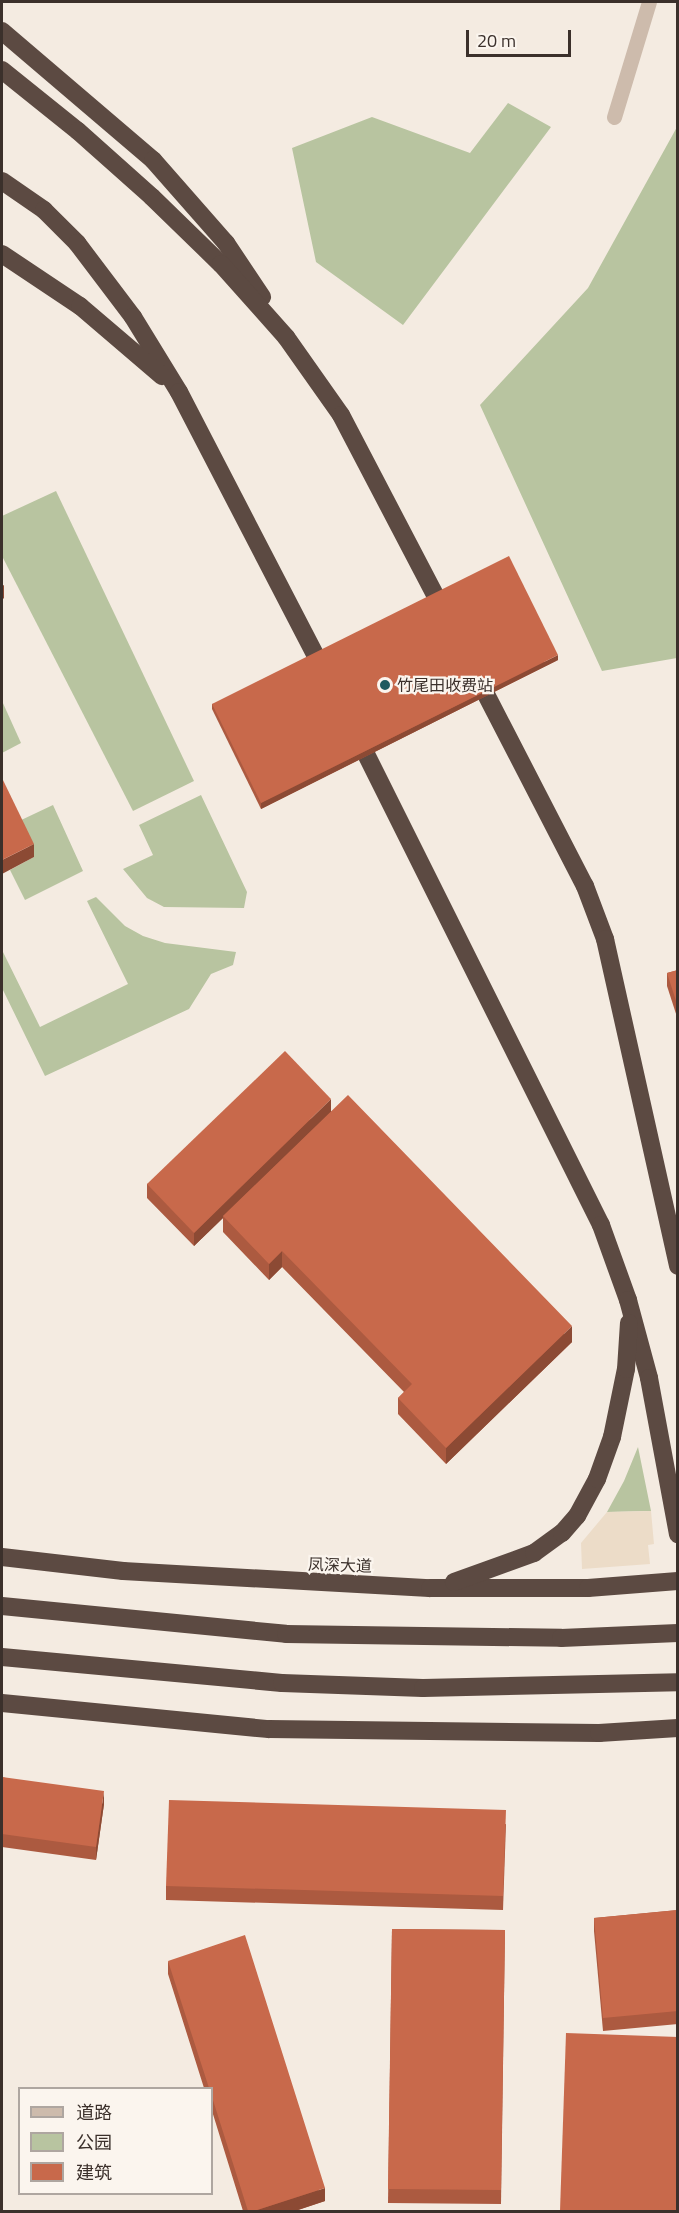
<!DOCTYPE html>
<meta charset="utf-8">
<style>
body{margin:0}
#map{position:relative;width:679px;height:2213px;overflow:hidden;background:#f4ebe1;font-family:"Titillium Web","Noto Sans SC",sans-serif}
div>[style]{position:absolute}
.green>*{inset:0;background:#b8c4a0}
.plaza>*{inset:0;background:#ecdcc8}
.minor>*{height:15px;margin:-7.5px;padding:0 7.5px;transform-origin:7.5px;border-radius:7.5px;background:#cdbbac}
.highway>*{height:18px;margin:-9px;padding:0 9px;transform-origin:9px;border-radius:9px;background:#5c4a42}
.wall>*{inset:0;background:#ac5a40}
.shaded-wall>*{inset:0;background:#8c4a34}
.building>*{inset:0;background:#c8694b}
.dots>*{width:16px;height:16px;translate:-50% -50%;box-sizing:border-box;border:3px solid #fbf5ee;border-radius:50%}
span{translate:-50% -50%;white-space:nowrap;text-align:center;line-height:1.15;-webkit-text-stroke:4.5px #fbf5ee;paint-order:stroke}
.poi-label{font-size:16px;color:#3b302b}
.left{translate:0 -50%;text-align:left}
.street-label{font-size:16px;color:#3b302b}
.frame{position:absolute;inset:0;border:3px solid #3b302b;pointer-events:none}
.legend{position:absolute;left:18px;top:2087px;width:195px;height:108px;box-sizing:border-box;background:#fbf5ee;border:2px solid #aea6a0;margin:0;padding:8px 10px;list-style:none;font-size:18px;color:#3b302b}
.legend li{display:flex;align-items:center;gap:12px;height:30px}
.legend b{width:30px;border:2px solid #aea6a0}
.scale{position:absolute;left:466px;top:30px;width:105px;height:27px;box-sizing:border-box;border:3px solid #3b302b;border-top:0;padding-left:8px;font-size:18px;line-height:21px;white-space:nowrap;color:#3b302b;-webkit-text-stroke:4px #fbf5ee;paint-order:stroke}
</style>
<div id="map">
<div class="green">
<div style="clip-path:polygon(508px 103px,551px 127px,403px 325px,316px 262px,292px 148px,372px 117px,470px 153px)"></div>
<div style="clip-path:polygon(677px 127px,677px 658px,602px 671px,480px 405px,588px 288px)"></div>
<div style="clip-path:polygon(56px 491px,194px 781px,133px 811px,2px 556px,2px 516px)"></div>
<div style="clip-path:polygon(2px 701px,21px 743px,2px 753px)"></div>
<div style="clip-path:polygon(201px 795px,247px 892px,244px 908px,164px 907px,147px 898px,123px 869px,153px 855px,139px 825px)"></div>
<div style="clip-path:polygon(53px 805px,83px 871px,25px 900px,10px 870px,34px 857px,17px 822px)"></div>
<div style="clip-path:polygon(96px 897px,125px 926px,143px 936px,165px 943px,236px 952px,233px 965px,211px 974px,189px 1009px,45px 1076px,2px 988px,2px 950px,40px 1027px,128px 984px,87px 901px)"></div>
<div style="clip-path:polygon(638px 1447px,651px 1511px,607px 1512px,624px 1481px)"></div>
</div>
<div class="plaza">
<div style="clip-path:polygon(651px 1511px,654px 1544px,648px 1545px,650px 1564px,582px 1569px,581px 1543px,607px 1512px)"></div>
</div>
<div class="minor">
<div style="left:614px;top:117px;width:120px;rotate:-73.1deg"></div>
</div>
<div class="highway">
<div style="left:2px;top:31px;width:199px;rotate:40.5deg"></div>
<div style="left:153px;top:160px;width:111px;rotate:48.7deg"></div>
<div style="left:226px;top:243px;width:65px;rotate:56.3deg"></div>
<div style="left:2px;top:70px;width:97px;rotate:38.8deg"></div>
<div style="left:78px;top:131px;width:99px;rotate:41.7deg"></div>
<div style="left:152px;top:197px;width:96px;rotate:44.2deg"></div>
<div style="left:221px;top:264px;width:98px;rotate:48.3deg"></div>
<div style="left:286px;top:337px;width:95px;rotate:54.8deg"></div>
<div style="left:341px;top:415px;width:225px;rotate:62.4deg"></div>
<div style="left:2px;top:181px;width:51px;rotate:34.6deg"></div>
<div style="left:44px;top:210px;width:47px;rotate:45deg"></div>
<div style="left:77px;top:243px;width:93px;rotate:52.9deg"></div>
<div style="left:133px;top:317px;width:88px;rotate:58.5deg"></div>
<div style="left:179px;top:392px;width:319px;rotate:62.6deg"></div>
<div style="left:2px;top:254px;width:94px;rotate:33.7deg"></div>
<div style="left:80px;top:306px;width:108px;rotate:40.5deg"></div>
<div style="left:475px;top:673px;width:240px;rotate:62.7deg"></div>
<div style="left:585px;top:886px;width:57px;rotate:69.3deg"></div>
<div style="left:605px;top:939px;width:335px;rotate:77.4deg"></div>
<div style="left:356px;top:734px;width:549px;rotate:63.48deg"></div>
<div style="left:601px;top:1225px;width:80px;rotate:70.2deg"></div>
<div style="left:628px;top:1300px;width:81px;rotate:74.9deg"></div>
<div style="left:649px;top:1378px;width:159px;rotate:79.5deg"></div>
<div style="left:2px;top:1557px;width:122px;rotate:6.6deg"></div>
<div style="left:123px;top:1571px;width:307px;rotate:3.2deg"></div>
<div style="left:430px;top:1588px;width:158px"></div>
<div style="left:588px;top:1588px;width:90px;rotate:-4.4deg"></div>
<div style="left:454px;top:1582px;width:85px;rotate:-19.9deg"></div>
<div style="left:534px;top:1553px;width:34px;rotate:-36deg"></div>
<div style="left:562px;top:1533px;width:23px;rotate:-49deg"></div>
<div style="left:577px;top:1516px;width:42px;rotate:-61.6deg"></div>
<div style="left:597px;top:1479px;width:45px;rotate:-70.3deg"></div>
<div style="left:612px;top:1437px;width:69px;rotate:-78.4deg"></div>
<div style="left:626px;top:1369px;width:46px;rotate:-86.3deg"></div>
<div style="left:2px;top:1606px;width:285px;rotate:5.6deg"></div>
<div style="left:286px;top:1634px;width:275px;rotate:0.8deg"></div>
<div style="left:561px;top:1638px;width:117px;rotate:-2.4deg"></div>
<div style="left:2px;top:1657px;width:281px;rotate:5.3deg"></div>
<div style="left:282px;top:1683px;width:141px;rotate:2deg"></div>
<div style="left:423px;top:1688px;width:255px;rotate:-1.3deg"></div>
<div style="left:2px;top:1703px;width:268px;rotate:5.6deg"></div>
<div style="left:269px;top:1729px;width:330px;rotate:0.7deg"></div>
<div style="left:599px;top:1733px;width:79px;rotate:-3.6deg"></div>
</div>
<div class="wall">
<div style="clip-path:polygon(558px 660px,261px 809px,212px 709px,212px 704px)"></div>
<div style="clip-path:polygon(678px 970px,678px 1020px,667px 986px,667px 973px)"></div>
<div style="clip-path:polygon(331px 1111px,572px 1342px,446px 1464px,398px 1414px,398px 1398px,404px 1392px,282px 1267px,269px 1280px,223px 1232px,223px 1218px,194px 1246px,147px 1198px,147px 1184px)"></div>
<div style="clip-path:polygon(2px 1777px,104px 1804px,96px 1860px,2px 1847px)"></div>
<div style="clip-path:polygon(506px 1824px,503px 1910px,166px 1900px,166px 1886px)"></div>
<div style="clip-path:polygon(678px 1910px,678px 2024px,603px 2031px,594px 1931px,594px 1918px)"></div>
<div style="clip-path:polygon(392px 1929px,505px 1930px,501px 2204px,388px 2203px)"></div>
<div style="clip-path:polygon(168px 1961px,325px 2201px,295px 2211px,243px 2211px,212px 2111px,212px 2088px,204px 2088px,168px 1974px)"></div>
</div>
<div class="shaded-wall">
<div style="clip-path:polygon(4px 585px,4px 598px,2px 600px,2px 586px)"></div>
<div style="clip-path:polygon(558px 655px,558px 660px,261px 809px,261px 803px)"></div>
<div style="clip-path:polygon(34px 844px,34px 857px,2px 874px,2px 860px)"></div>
<div style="clip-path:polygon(331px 1099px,331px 1112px,223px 1216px,223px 1218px,194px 1246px,194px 1233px)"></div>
<div style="clip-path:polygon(282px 1251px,282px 1267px,269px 1280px,269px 1264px)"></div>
<div style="clip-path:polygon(572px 1326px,572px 1342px,446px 1464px,446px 1448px)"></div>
<div style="clip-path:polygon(104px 1791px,104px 1804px,96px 1860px,96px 1847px)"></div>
<div style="clip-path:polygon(325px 2188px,325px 2201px,295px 2211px,254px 2211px)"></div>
</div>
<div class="building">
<div style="clip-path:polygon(509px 556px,558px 655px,261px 803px,212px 704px)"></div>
<div style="clip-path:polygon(2px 778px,34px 844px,2px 860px)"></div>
<div style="clip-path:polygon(678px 970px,678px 1007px,667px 973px)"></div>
<div style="clip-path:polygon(285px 1051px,331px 1099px,194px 1233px,147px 1184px)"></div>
<div style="clip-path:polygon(348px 1095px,572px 1326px,446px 1448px,398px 1398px,412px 1384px,282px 1251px,269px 1264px,223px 1216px)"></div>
<div style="clip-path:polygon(2px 1777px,104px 1791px,96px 1847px,2px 1834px)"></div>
<div style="clip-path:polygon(169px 1800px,506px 1810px,503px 1896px,166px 1886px)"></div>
<div style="clip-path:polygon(678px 1910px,678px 2011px,603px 2018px,594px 1918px)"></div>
<div style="clip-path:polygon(392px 1929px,505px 1930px,501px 2190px,388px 2189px)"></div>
<div style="clip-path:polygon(245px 1935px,325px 2188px,254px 2211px,248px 2211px,212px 2097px,212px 2088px,209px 2088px,168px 1961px)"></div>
<div style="clip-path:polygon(566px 2033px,678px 2037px,678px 2211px,560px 2211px)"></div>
</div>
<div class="dots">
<div style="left:385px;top:685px;background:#1f5a5e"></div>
</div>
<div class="poi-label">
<span class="left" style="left:397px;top:685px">竹尾田收费站</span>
</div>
<div class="street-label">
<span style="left:340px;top:1565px;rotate:2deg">凤深大道</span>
</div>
<div class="frame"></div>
<ul class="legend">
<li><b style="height:8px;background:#cdbbac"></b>道路</li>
<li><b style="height:16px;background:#b8c4a0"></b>公园</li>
<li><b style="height:16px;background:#c8694b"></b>建筑</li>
</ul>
<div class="scale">20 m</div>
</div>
